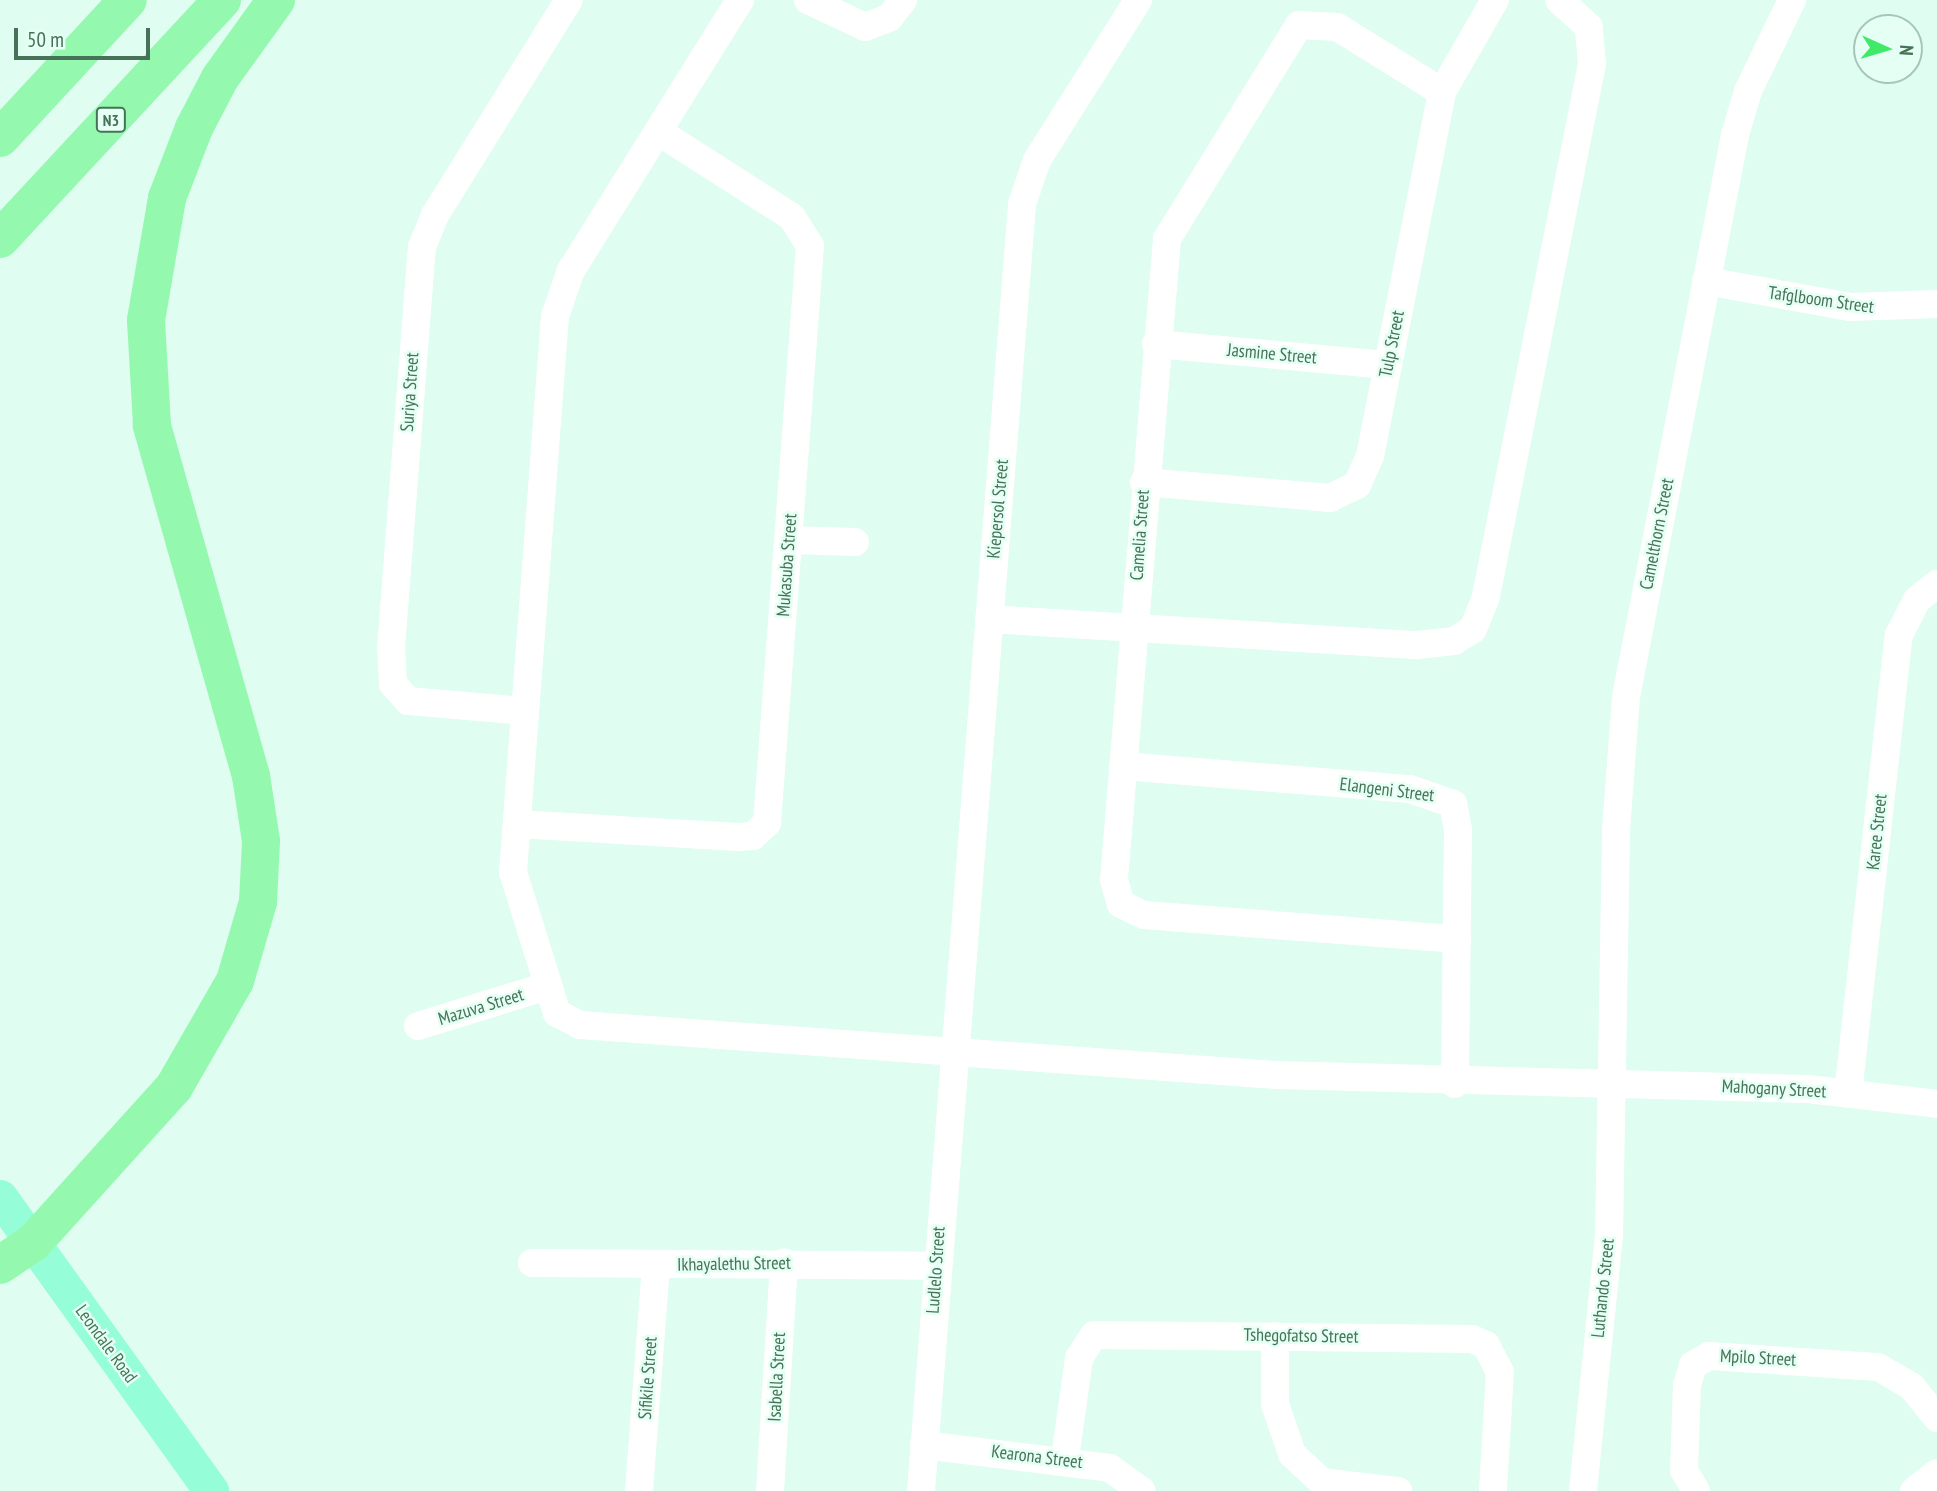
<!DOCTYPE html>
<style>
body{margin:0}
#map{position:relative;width:1937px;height:1491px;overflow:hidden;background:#dffdf1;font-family:"PT Sans Narrow",sans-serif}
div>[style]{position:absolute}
.minor>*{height:28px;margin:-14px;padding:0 14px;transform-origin:14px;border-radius:14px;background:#fff}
.major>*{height:35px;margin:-17.5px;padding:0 17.5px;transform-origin:17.5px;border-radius:17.5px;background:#95fdd8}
.highway>*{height:38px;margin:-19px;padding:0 19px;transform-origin:19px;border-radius:19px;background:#94f9af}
span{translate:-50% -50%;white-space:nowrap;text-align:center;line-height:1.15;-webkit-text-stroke:5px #e5fff5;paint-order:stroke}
.shield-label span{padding:2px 5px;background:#e5fff5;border:2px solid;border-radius:5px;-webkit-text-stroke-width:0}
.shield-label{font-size:16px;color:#467357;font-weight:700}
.street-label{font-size:18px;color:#467357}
.north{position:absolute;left:1853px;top:14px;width:70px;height:70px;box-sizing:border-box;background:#e5fff5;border:2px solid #a5c7b6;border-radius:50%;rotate:94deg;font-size:19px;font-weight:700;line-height:28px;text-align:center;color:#467357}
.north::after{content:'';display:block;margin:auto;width:24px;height:32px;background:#40ea68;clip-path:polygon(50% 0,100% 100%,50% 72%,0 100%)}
.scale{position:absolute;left:14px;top:28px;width:136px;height:32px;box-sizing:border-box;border:4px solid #467357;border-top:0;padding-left:9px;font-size:21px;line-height:24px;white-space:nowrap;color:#467357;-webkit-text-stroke:5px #e5fff5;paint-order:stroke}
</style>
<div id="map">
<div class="minor">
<div style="left:740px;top:0;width:319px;rotate:122deg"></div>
<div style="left:571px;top:270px;width:49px;rotate:109.2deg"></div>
<div style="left:555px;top:316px;width:558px;rotate:94.32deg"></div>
<div style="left:513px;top:872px;width:148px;rotate:72.7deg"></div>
<div style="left:557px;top:1013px;width:26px;rotate:28deg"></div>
<div style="left:580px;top:1025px;width:698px;rotate:4.11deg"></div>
<div style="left:1276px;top:1075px;width:532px;rotate:1.51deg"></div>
<div style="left:1808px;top:1089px;width:130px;rotate:6.6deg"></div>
<div style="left:808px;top:0;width:63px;rotate:25.3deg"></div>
<div style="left:865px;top:27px;width:26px;rotate:-21deg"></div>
<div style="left:889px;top:18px;width:23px;rotate:-52deg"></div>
<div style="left:1442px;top:92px;width:123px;rotate:-148.2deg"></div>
<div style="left:1337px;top:27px;width:38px;rotate:-177deg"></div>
<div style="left:1299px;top:25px;width:251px;rotate:121.7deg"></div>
<div style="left:1167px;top:239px;width:643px;rotate:94.73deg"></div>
<div style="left:1114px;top:880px;width:25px;rotate:74deg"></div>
<div style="left:1121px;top:904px;width:25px;rotate:26deg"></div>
<div style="left:1144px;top:915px;width:314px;rotate:4.4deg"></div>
<div style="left:1706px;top:281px;width:146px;rotate:10.2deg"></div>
<div style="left:1850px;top:307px;width:87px;rotate:-2deg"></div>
<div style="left:1156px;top:344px;width:233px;rotate:5.2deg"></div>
<div style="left:1144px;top:482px;width:187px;rotate:4.9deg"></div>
<div style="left:1330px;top:498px;width:30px;rotate:-26deg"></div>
<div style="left:1357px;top:485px;width:32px;rotate:-66deg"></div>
<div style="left:1370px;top:456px;width:371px;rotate:-78.8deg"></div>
<div style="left:1442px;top:92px;width:106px;rotate:-60.1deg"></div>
<div style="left:789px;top:540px;width:66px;rotate:1.7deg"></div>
<div style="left:989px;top:619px;width:429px;rotate:3.5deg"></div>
<div style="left:1417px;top:645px;width:37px;rotate:-6deg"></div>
<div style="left:1454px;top:641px;width:22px;rotate:-32deg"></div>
<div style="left:1473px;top:629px;width:35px;rotate:-68deg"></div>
<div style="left:1486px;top:596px;width:542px;rotate:-78.73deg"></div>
<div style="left:1592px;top:64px;width:37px;rotate:-95deg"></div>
<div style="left:1589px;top:27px;width:40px;rotate:-138deg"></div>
<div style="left:525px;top:711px;width:117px;rotate:-175.1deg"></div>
<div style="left:408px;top:701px;width:23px;rotate:-131deg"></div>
<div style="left:393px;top:684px;width:36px;rotate:-93deg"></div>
<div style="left:391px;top:648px;width:402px;rotate:-85.6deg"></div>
<div style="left:422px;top:247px;width:35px;rotate:-68deg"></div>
<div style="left:435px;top:215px;width:253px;rotate:-58.1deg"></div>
<div style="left:1123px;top:766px;width:288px;rotate:4.6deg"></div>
<div style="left:1410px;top:789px;width:46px;rotate:19.2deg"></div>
<div style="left:1453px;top:804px;width:26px;rotate:79deg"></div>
<div style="left:1458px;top:830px;width:254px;rotate:90.7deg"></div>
<div style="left:518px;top:824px;width:220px;rotate:3.4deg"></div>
<div style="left:738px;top:837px;width:15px;rotate:-4deg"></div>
<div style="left:753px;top:836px;width:19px;rotate:-43deg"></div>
<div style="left:767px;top:823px;width:579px;rotate:-85.74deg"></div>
<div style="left:810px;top:246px;width:34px;rotate:-122deg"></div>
<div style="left:792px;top:217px;width:158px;rotate:-147.4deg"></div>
<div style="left:418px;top:1026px;width:132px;rotate:-17.2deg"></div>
<div style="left:1848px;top:1094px;width:462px;rotate:-83.7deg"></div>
<div style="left:1899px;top:635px;width:39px;rotate:-63deg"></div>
<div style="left:1917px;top:600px;width:26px;rotate:-39deg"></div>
<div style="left:532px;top:1263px;width:404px;rotate:0.4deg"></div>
<div style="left:1275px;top:1336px;width:68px;rotate:90deg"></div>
<div style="left:1275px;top:1404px;width:53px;rotate:71.2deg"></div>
<div style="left:1292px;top:1454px;width:41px;rotate:43deg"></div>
<div style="left:1322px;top:1482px;width:77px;rotate:6.8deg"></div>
<div style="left:924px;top:1445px;width:187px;rotate:7deg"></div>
<div style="left:1110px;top:1468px;width:39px;rotate:36deg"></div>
<div style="left:1065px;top:1458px;width:101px;rotate:-82deg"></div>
<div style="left:1079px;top:1358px;width:27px;rotate:-57deg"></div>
<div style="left:1094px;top:1335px;width:378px;rotate:0.6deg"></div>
<div style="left:1472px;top:1339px;width:15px;rotate:23deg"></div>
<div style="left:1486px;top:1345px;width:30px;rotate:63deg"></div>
<div style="left:1500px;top:1372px;width:119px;rotate:93.4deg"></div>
<div style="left:639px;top:1491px;width:227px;rotate:-85.7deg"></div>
<div style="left:770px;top:1491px;width:229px;rotate:-86.5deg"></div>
<div style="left:921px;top:1491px;width:1291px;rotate:-85.51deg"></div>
<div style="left:1022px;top:204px;width:46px;rotate:-71.2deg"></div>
<div style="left:1037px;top:160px;width:189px;rotate:-57.7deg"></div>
<div style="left:1583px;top:1491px;width:256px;rotate:-84.2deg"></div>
<div style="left:1609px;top:1236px;width:406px;rotate:-89deg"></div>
<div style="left:1616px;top:830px;width:133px;rotate:-85.7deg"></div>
<div style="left:1626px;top:697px;width:572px;rotate:-79.02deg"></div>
<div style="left:1735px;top:135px;width:46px;rotate:-73.5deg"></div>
<div style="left:1748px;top:91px;width:101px;rotate:-64.2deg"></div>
<div style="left:1696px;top:1491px;width:24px;rotate:-120deg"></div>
<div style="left:1684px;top:1470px;width:85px;rotate:-88deg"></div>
<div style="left:1687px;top:1385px;width:21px;rotate:-73deg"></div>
<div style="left:1693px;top:1365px;width:18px;rotate:-29deg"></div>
<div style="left:1709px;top:1356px;width:169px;rotate:3.7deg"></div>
<div style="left:1878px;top:1367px;width:39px;rotate:30deg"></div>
<div style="left:1912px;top:1387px;width:40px;rotate:51deg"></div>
<div style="left:1914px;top:1491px;width:29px;rotate:-38deg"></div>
</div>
<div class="major">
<div style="left:0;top:1197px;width:362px;rotate:54.3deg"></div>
</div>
<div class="highway">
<div style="left:0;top:138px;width:188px;rotate:-47.2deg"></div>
<div style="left:0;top:239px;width:326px;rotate:-47.1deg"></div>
<div style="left:0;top:1265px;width:40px;rotate:-34deg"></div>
<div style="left:33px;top:1243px;width:210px;rotate:-47.9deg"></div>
<div style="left:174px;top:1087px;width:122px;rotate:-60.1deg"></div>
<div style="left:235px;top:981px;width:82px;rotate:-73.8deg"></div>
<div style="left:258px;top:902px;width:61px;rotate:-87.2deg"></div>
<div style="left:261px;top:841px;width:66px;rotate:-98.7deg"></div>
<div style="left:251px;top:776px;width:365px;rotate:-105.8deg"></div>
<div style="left:152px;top:425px;width:105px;rotate:-93.3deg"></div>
<div style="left:146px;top:320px;width:124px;rotate:-80.2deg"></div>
<div style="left:167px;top:198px;width:75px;rotate:-68.9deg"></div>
<div style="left:194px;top:128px;width:56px;rotate:-62.5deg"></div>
<div style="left:220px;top:78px;width:96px;rotate:-54.3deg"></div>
</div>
<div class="shield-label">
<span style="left:111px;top:120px">N3</span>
</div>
<div class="street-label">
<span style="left:1821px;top:300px;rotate:8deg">Tafglboom Street</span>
<span style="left:1392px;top:344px;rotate:-79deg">Tulp Street</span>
<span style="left:1272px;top:354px;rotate:5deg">Jasmine Street</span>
<span style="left:410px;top:392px;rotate:-86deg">Suriya Street</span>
<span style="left:998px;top:509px;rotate:-85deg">Kiepersol Street</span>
<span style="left:1657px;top:534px;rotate:-79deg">Camelthorn Street</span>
<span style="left:1140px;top:535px;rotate:-86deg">Camelia Street</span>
<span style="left:787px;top:565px;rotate:-86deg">Mukasuba Street</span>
<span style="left:1387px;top:790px;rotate:7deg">Elangeni Street</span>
<span style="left:1877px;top:832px;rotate:-84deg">Karee Street</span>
<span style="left:481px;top:1007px;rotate:-17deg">Mazuva Street</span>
<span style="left:1774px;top:1089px;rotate:3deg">Mahogany Street</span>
<span style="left:734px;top:1264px;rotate:-1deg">Ikhayalethu Street</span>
<span style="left:936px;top:1270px;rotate:-86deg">Ludlelo Street</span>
<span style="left:1603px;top:1288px;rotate:-84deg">Luthando Street</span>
<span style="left:1301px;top:1336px;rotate:1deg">Tshegofatso Street</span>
<span style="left:106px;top:1344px;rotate:54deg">Leondale Road</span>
<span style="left:1758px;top:1358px;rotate:3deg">Mpilo Street</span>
<span style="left:777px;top:1377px;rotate:-87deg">Isabella Street</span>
<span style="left:648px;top:1378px;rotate:-86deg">Sifikile Street</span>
<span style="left:1037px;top:1457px;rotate:7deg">Kearona Street</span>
</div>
<div class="north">N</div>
<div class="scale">50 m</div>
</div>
